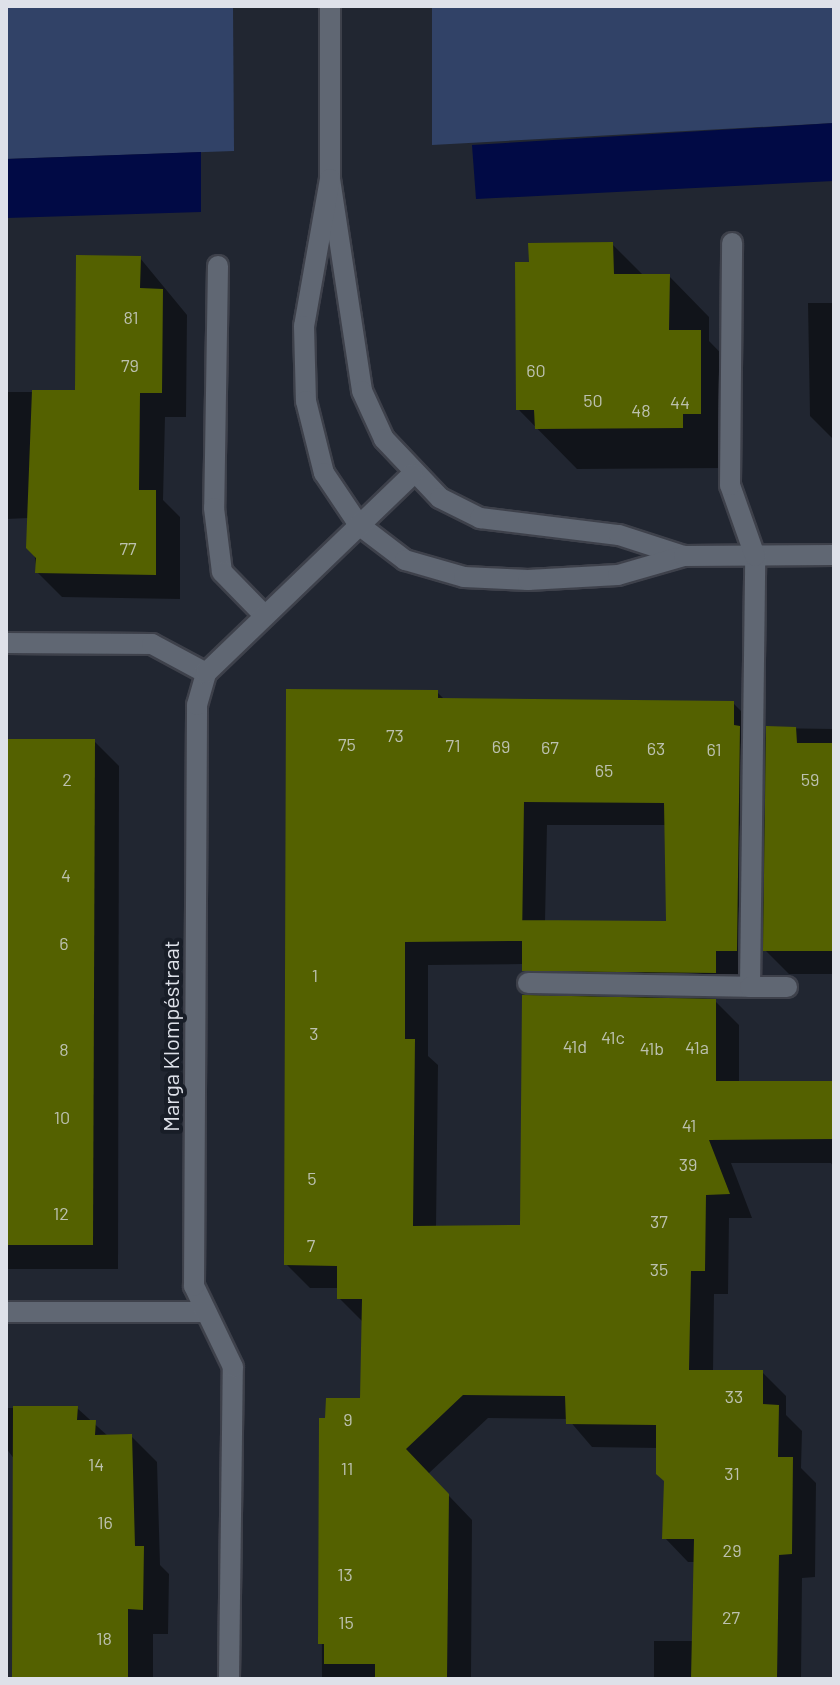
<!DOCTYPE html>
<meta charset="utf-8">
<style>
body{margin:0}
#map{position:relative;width:840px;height:1685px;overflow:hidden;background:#212631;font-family:Barlow,sans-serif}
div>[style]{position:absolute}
.green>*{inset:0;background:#314267}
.water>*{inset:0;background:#010a45}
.shadow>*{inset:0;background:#0007}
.building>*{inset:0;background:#546100}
.roads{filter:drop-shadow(2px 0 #3e414b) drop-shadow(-2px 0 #3e414b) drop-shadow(0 2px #3e414b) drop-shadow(0 -2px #3e414b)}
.minor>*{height:20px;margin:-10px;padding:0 10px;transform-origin:10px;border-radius:10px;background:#606773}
span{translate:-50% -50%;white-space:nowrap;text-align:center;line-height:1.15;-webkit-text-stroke:8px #181d27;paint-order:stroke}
.number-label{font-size:18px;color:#bcc1af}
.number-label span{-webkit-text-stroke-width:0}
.street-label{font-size:22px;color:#dee1e9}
.frame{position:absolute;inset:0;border:8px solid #dee1e9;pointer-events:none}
</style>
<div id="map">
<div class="green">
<div style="clip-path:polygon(6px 6px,233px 6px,234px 151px,6px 159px)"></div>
<div style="clip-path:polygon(432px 6px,834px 6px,834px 123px,432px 145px)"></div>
</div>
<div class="water">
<div style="clip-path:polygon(834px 123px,834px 181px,476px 199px,472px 145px)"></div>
<div style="clip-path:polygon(201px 152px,201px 212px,6px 218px,6px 159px)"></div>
</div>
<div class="shadow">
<div style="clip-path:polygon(612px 244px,644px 276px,669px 276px,709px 317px,709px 341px,740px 373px,741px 454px,723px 454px,723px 468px,577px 469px,518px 409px,531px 264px)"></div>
<div style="clip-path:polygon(140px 258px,187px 315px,186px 417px,165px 417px,163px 500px,180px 517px,180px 599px,62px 597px,37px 572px,29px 518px,6px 519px,6px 392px,77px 392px)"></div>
<div style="clip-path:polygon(808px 303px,834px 303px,834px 440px,810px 416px)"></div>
<div style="clip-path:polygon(evenodd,437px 692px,445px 700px,733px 703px,757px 727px,757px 745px,763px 751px,761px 974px,739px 974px,739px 996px,624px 999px,715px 1001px,739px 1025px,739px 1083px,834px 1083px,834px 1168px,831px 1163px,731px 1163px,752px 1218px,729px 1218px,728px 1294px,714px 1294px,713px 1372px,762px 1372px,786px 1396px,786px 1415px,802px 1431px,801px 1468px,816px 1483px,815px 1577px,802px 1578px,801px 1679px,654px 1679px,654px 1641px,694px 1641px,695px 1562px,688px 1562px,665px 1538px,666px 1480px,658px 1448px,592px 1447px,568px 1419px,488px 1418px,428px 1474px,472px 1520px,471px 1679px,322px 1679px,321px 1420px,362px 1400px,363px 1322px,339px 1298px,339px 1288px,310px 1288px,286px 1264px,437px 692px,547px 825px,666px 825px,668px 923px,545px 922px,547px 825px,437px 692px,524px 964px,524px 971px,551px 997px,522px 1227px,436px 1228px,438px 1065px,428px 1056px,428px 965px,524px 964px)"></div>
<div style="clip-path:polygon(768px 728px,834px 729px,834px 974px,789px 974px,765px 950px)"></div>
<div style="clip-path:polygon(6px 741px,94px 741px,119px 766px,118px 1269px,6px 1269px)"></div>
<div style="clip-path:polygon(6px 1408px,77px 1408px,109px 1437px,131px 1436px,157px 1462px,160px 1565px,169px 1574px,168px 1634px,153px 1634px,153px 1679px,14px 1679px,15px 1460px,6px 1448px)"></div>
</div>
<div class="building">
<div style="clip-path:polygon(613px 242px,614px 274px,670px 274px,669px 330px,701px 330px,701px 414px,683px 414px,683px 428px,535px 429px,534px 410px,516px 410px,515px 262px,529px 262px,528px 243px)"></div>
<div style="clip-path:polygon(76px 255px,141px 256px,140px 288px,163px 289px,162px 393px,140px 393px,139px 490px,156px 490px,156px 575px,35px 573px,36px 558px,26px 548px,32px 390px,75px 390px)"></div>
<div style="clip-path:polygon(286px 689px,438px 690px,438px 698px,734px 701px,734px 725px,740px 726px,737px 951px,716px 951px,716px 973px,522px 971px,522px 920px,666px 921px,664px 803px,524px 802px,522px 941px,405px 942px,405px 1039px,415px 1039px,413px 1226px,520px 1225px,522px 995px,716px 999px,716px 1081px,834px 1081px,834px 1139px,709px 1140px,730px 1194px,706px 1195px,705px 1271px,691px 1271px,689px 1370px,763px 1370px,763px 1404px,779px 1405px,778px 1457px,793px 1457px,792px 1554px,779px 1555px,777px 1679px,691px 1679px,694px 1539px,662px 1539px,664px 1481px,656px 1474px,656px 1425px,566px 1424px,565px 1396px,463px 1395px,406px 1449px,449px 1494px,447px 1679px,375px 1679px,375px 1664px,324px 1664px,324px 1644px,318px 1644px,319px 1418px,325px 1418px,326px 1398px,360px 1398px,362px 1299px,337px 1299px,337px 1266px,284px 1265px)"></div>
<div style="clip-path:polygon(766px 726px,796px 727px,797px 743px,834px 743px,834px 951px,763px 951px)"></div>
<div style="clip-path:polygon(6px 739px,95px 739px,93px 1245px,6px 1245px)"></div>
<div style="clip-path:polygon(13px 1406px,78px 1406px,77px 1420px,96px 1420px,95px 1435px,132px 1434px,135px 1546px,144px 1546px,143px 1610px,128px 1609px,128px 1679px,12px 1679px)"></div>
</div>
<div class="roads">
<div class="minor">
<div style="left:330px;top:6px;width:173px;rotate:90deg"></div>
<div style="left:330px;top:179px;width:214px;rotate:81.4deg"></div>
<div style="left:362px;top:391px;width:53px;rotate:65.4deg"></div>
<div style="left:384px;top:439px;width:81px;rotate:46.5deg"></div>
<div style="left:440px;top:498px;width:45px;rotate:26.6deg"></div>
<div style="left:480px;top:518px;width:140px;rotate:7deg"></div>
<div style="left:619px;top:535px;width:68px;rotate:17.9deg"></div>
<div style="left:330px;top:179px;width:149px;rotate:100deg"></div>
<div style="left:304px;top:326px;width:75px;rotate:88.5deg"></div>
<div style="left:306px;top:401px;width:74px;rotate:76deg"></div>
<div style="left:324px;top:473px;width:63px;rotate:56.1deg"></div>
<div style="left:359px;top:525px;width:58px;rotate:37.3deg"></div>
<div style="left:405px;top:560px;width:61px;rotate:16.1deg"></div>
<div style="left:464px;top:577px;width:64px;rotate:2.7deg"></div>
<div style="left:528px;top:580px;width:90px;rotate:-3.2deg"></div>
<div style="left:618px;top:575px;width:69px;rotate:-16.1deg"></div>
<div style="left:684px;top:556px;width:150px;rotate:-0.4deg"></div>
<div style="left:218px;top:266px;width:242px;rotate:90.9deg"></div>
<div style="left:214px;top:508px;width:64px;rotate:82.9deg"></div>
<div style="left:222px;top:572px;width:60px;rotate:45.7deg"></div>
<div style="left:6px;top:643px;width:146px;rotate:0.4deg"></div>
<div style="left:152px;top:644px;width:61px;rotate:28.2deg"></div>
<div style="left:528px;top:983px;width:222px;rotate:1deg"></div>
<div style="left:750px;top:987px;width:431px;rotate:-89.3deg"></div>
<div style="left:755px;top:556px;width:75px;rotate:-109.4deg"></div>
<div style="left:730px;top:485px;width:242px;rotate:-89.5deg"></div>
<div style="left:750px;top:987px;width:37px"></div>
<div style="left:6px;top:1312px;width:200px"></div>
<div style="left:229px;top:1679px;width:312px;rotate:-89.3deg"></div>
<div style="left:233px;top:1367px;width:90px;rotate:-115.7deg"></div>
<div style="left:194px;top:1286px;width:581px;rotate:-89.7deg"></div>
<div style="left:197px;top:705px;width:33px;rotate:-74deg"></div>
<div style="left:206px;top:673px;width:287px;rotate:-43.9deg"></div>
</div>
</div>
<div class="number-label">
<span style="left:131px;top:317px">81</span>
<span style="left:130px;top:365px">79</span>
<span style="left:536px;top:370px">60</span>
<span style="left:593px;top:400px">50</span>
<span style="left:680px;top:402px">44</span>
<span style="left:641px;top:410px">48</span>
<span style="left:128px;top:548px">77</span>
<span style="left:395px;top:735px">73</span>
<span style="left:347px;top:744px">75</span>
<span style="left:453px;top:745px">71</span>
<span style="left:501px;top:746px">69</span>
<span style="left:550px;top:747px">67</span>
<span style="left:656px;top:748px">63</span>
<span style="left:714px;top:749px">61</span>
<span style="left:604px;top:770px">65</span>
<span style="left:67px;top:779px">2</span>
<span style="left:810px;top:779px">59</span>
<span style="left:66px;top:875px">4</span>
<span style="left:64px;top:943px">6</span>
<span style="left:315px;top:975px">1</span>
<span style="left:314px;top:1033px">3</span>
<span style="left:613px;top:1037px">41c</span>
<span style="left:575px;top:1046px">41d</span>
<span style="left:697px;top:1047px">41a</span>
<span style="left:652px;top:1048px">41b</span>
<span style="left:64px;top:1049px">8</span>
<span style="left:62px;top:1117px">10</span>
<span style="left:689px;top:1125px">41</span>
<span style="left:688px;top:1164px">39</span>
<span style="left:312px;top:1178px">5</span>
<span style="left:61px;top:1213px">12</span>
<span style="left:659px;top:1221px">37</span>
<span style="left:311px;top:1245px">7</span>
<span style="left:659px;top:1269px">35</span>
<span style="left:734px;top:1396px">33</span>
<span style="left:348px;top:1419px">9</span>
<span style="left:96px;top:1464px">14</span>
<span style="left:347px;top:1468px">11</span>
<span style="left:732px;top:1473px">31</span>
<span style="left:105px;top:1522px">16</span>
<span style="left:732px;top:1550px">29</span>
<span style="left:345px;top:1574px">13</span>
<span style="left:731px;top:1617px">27</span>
<span style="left:346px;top:1622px">15</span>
<span style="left:104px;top:1638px">18</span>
</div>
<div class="street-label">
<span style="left:171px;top:1036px;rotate:-90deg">Marga Klompéstraat</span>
</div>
<div class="frame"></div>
</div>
